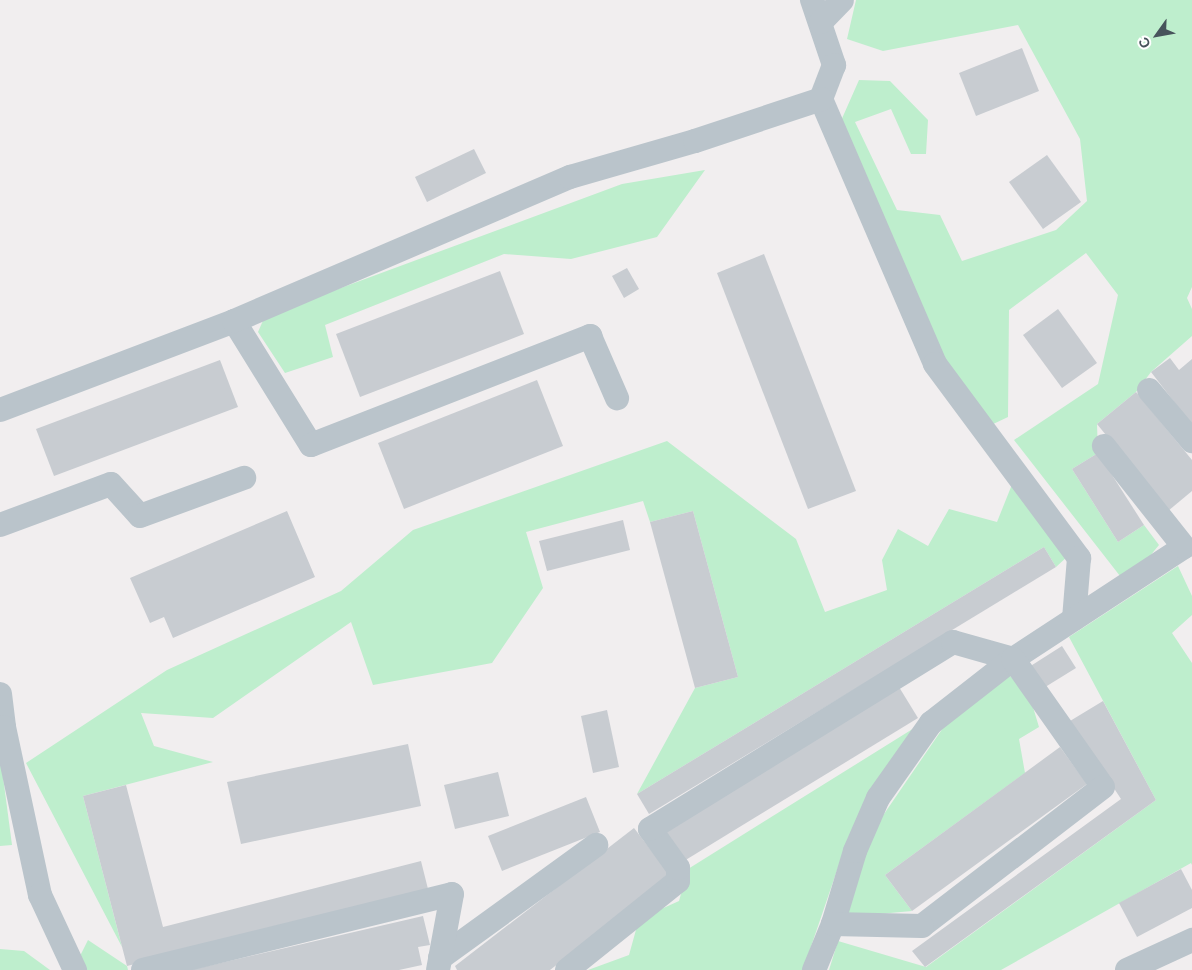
<!DOCTYPE html>
<meta charset="utf-8">
<style>
body{margin:0}
#map{position:relative;width:1192px;height:970px;overflow:hidden;background:#f1eeef;font-family:Helvetica,sans-serif}
div>[style]{position:absolute}
.green>*{inset:0;background:#beeecd}
.building>*{inset:0;background:#c8ccd1}
.minor>*{height:24px;margin:-12px;padding:0 12px;transform-origin:12px;border-radius:12px;background:#bac4cb}
span{translate:-50% -50%;white-space:nowrap;text-align:center;line-height:1.15;-webkit-text-stroke:4.5px #fff;paint-order:stroke}
.north{position:absolute;left:1132px;top:10px;width:50px;height:50px;-webkit-text-stroke:4px #fff;paint-order:stroke;rotate:238deg;font-size:14px;font-weight:700;line-height:20px;text-align:center;color:#47535b}
.north::after{content:'';display:block;margin:auto;width:18px;height:22px;background:#47535b;clip-path:polygon(50% 0,100% 100%,50% 72%,0 100%)}
</style>
<div id="map">
<div class="green">
<div style="clip-path:polygon(856px 0,1192px 0,1192px 287px,1187px 298px,1192px 309px,1192px 336px,1151px 372px,1136px 392px,1097px 424px,1098px 453px,1072px 469px,1118px 542px,1144px 525px,1159px 545px,1140px 568px,1120px 576px,1014px 440px,1098px 384px,1118px 295px,1086px 253px,1009px 310px,1008px 417px,989px 426px,928px 332px,840px 123px,859px 80px,890px 81px,928px 120px,926px 154px,911px 154px,891px 109px,855px 122px,897px 210px,940px 215px,962px 261px,1056px 230px,1087px 201px,1080px 139px,1018px 25px,883px 51px,847px 39px)"></div>
<div style="clip-path:polygon(705px 170px,657px 237px,571px 259px,504px 254px,325px 325px,333px 357px,285px 373px,258px 332px,265px 316px,622px 184px)"></div>
<div style="clip-path:polygon(667px 441px,796px 539px,825px 612px,887px 590px,882px 560px,898px 529px,928px 546px,949px 509px,997px 522px,1013px 482px,1068px 556px,1056px 567px,1044px 547px,637px 794px,695px 688px,738px 677px,693px 511px,650px 522px,643px 501px,526px 532px,543px 588px,492px 663px,373px 685px,351px 622px,213px 718px,141px 713px,154px 746px,213px 762px,83px 796px,122px 947px,26px 763px,167px 670px,341px 591px,413px 530px)"></div>
<div style="clip-path:polygon(1178px 566px,1192px 596px,1192px 615px,1172px 633px,1192px 663px,1192px 865px,1191px 863px,1001px 970px,829px 970px,838px 941px,926px 967px,1156px 800px,1069px 637px)"></div>
<div style="clip-path:polygon(1009px 675px,1029px 694px,1039px 727px,1019px 739px,1025px 773px,885px 875px,912px 911px,846px 917px,871px 833px,945px 725px)"></div>
<div style="clip-path:polygon(919px 725px,848px 838px,803px 970px,588px 970px,629px 955px,639px 919px,679px 901px,688px 869px)"></div>
<div style="clip-path:polygon(0 754px,12px 845px,0 846px)"></div>
<div style="clip-path:polygon(88px 940px,127px 966px,128px 970px,84px 970px,79px 958px)"></div>
<div style="clip-path:polygon(0 949px,24px 951px,50px 970px,0 970px)"></div>
</div>
<div class="building">
<div style="clip-path:polygon(1022px 48px,1039px 91px,976px 116px,959px 73px)"></div>
<div style="clip-path:polygon(474px 149px,486px 173px,427px 202px,415px 177px)"></div>
<div style="clip-path:polygon(1047px 155px,1081px 202px,1043px 229px,1009px 182px)"></div>
<div style="clip-path:polygon(764px 254px,856px 491px,808px 509px,717px 273px)"></div>
<div style="clip-path:polygon(627px 268px,639px 289px,624px 298px,612px 276px)"></div>
<div style="clip-path:polygon(500px 271px,524px 334px,360px 397px,336px 334px)"></div>
<div style="clip-path:polygon(1058px 309px,1097px 363px,1062px 388px,1023px 335px)"></div>
<div style="clip-path:polygon(1170px 358px,1179px 370px,1192px 359px,1192px 425px,1151px 372px)"></div>
<div style="clip-path:polygon(220px 360px,238px 407px,54px 476px,36px 429px)"></div>
<div style="clip-path:polygon(537px 380px,563px 446px,404px 509px,378px 443px)"></div>
<div style="clip-path:polygon(1136px 392px,1192px 460px,1192px 491px,1168px 511px,1097px 424px)"></div>
<div style="clip-path:polygon(1098px 453px,1144px 525px,1118px 542px,1072px 469px)"></div>
<div style="clip-path:polygon(287px 511px,315px 577px,173px 638px,164px 617px,150px 623px,130px 578px)"></div>
<div style="clip-path:polygon(693px 511px,738px 677px,695px 688px,650px 522px)"></div>
<div style="clip-path:polygon(623px 520px,630px 550px,547px 571px,539px 541px)"></div>
<div style="clip-path:polygon(1044px 547px,1056px 567px,649px 814px,637px 794px)"></div>
<div style="clip-path:polygon(1062px 646px,1076px 668px,1042px 689px,1029px 667px)"></div>
<div style="clip-path:polygon(899px 687px,918px 718px,684px 861px,665px 830px)"></div>
<div style="clip-path:polygon(1103px 701px,1156px 800px,925px 967px,912px 951px,1121px 799px,1070px 721px)"></div>
<div style="clip-path:polygon(607px 710px,619px 767px,593px 773px,581px 716px)"></div>
<div style="clip-path:polygon(408px 744px,421px 806px,241px 844px,227px 782px)"></div>
<div style="clip-path:polygon(1060px 747px,1087px 784px,912px 911px,885px 875px)"></div>
<div style="clip-path:polygon(498px 772px,509px 816px,455px 829px,444px 785px)"></div>
<div style="clip-path:polygon(126px 785px,163px 927px,421px 861px,428px 889px,127px 966px,83px 796px)"></div>
<div style="clip-path:polygon(586px 797px,600px 832px,502px 871px,488px 836px)"></div>
<div style="clip-path:polygon(634px 828px,671px 876px,550px 970px,457px 970px,455px 966px)"></div>
<div style="clip-path:polygon(1181px 869px,1192px 890px,1192px 908px,1137px 937px,1119px 903px)"></div>
<div style="clip-path:polygon(423px 916px,430px 945px,418px 947px,422px 965px,399px 970px,190px 970px)"></div>
</div>
<div class="minor">
<div style="left:812px;top:0;width:69px;rotate:71.3deg"></div>
<div style="left:834px;top:65px;width:36px;rotate:111deg"></div>
<div style="left:821px;top:99px;width:288px;rotate:66.7deg"></div>
<div style="left:935px;top:364px;width:242px;rotate:53.4deg"></div>
<div style="left:1079px;top:558px;width:61px;rotate:94.7deg"></div>
<div style="left:821px;top:22px;width:30px;rotate:-46deg"></div>
<div style="left:234px;top:321px;width:146px;rotate:58.2deg"></div>
<div style="left:311px;top:445px;width:300px;rotate:-21.3deg"></div>
<div style="left:590px;top:336px;width:68px;rotate:66.5deg"></div>
<div style="left:1149px;top:390px;width:67px;rotate:49.9deg"></div>
<div style="left:0;top:410px;width:250px;rotate:-20.8deg"></div>
<div style="left:234px;top:321px;width:366px;rotate:-23.2deg"></div>
<div style="left:570px;top:177px;width:130px;rotate:-16.1deg"></div>
<div style="left:695px;top:141px;width:133px;rotate:-18.4deg"></div>
<div style="left:0;top:525px;width:118px;rotate:-20.3deg"></div>
<div style="left:111px;top:484px;width:43px;rotate:47.8deg"></div>
<div style="left:140px;top:516px;width:111px;rotate:-20.1deg"></div>
<div style="left:0;top:694px;width:33px;rotate:83deg"></div>
<div style="left:4px;top:727px;width:172px;rotate:77.9deg"></div>
<div style="left:40px;top:895px;width:83px;rotate:65deg"></div>
<div style="left:440px;top:958px;width:193px;rotate:-35.9deg"></div>
<div style="left:143px;top:970px;width:318px;rotate:-13.8deg"></div>
<div style="left:452px;top:894px;width:77px;rotate:100.4deg"></div>
<div style="left:567px;top:970px;width:142px;rotate:-38.7deg"></div>
<div style="left:678px;top:881px;width:13px;rotate:-90deg"></div>
<div style="left:678px;top:868px;width:48px;rotate:-125.7deg"></div>
<div style="left:650px;top:829px;width:356px;rotate:-31.7deg"></div>
<div style="left:953px;top:642px;width:62px;rotate:15.8deg"></div>
<div style="left:1013px;top:659px;width:204px;rotate:-33.2deg"></div>
<div style="left:1184px;top:547px;width:129px;rotate:-128.4deg"></div>
<div style="left:814px;top:970px;width:50px;rotate:-67.6deg"></div>
<div style="left:833px;top:924px;width:76px;rotate:-73.2deg"></div>
<div style="left:855px;top:851px;width:58px;rotate:-66.5deg"></div>
<div style="left:878px;top:798px;width:92px;rotate:-54.8deg"></div>
<div style="left:931px;top:723px;width:104px;rotate:-38deg"></div>
<div style="left:1013px;top:659px;width:156px;rotate:54.9deg"></div>
<div style="left:1103px;top:787px;width:228px;rotate:142.5deg"></div>
<div style="left:922px;top:926px;width:89px;rotate:-178.7deg"></div>
<div style="left:1127px;top:970px;width:72px;rotate:-24.8deg"></div>
</div>
<div class="north">С</div>
</div>
